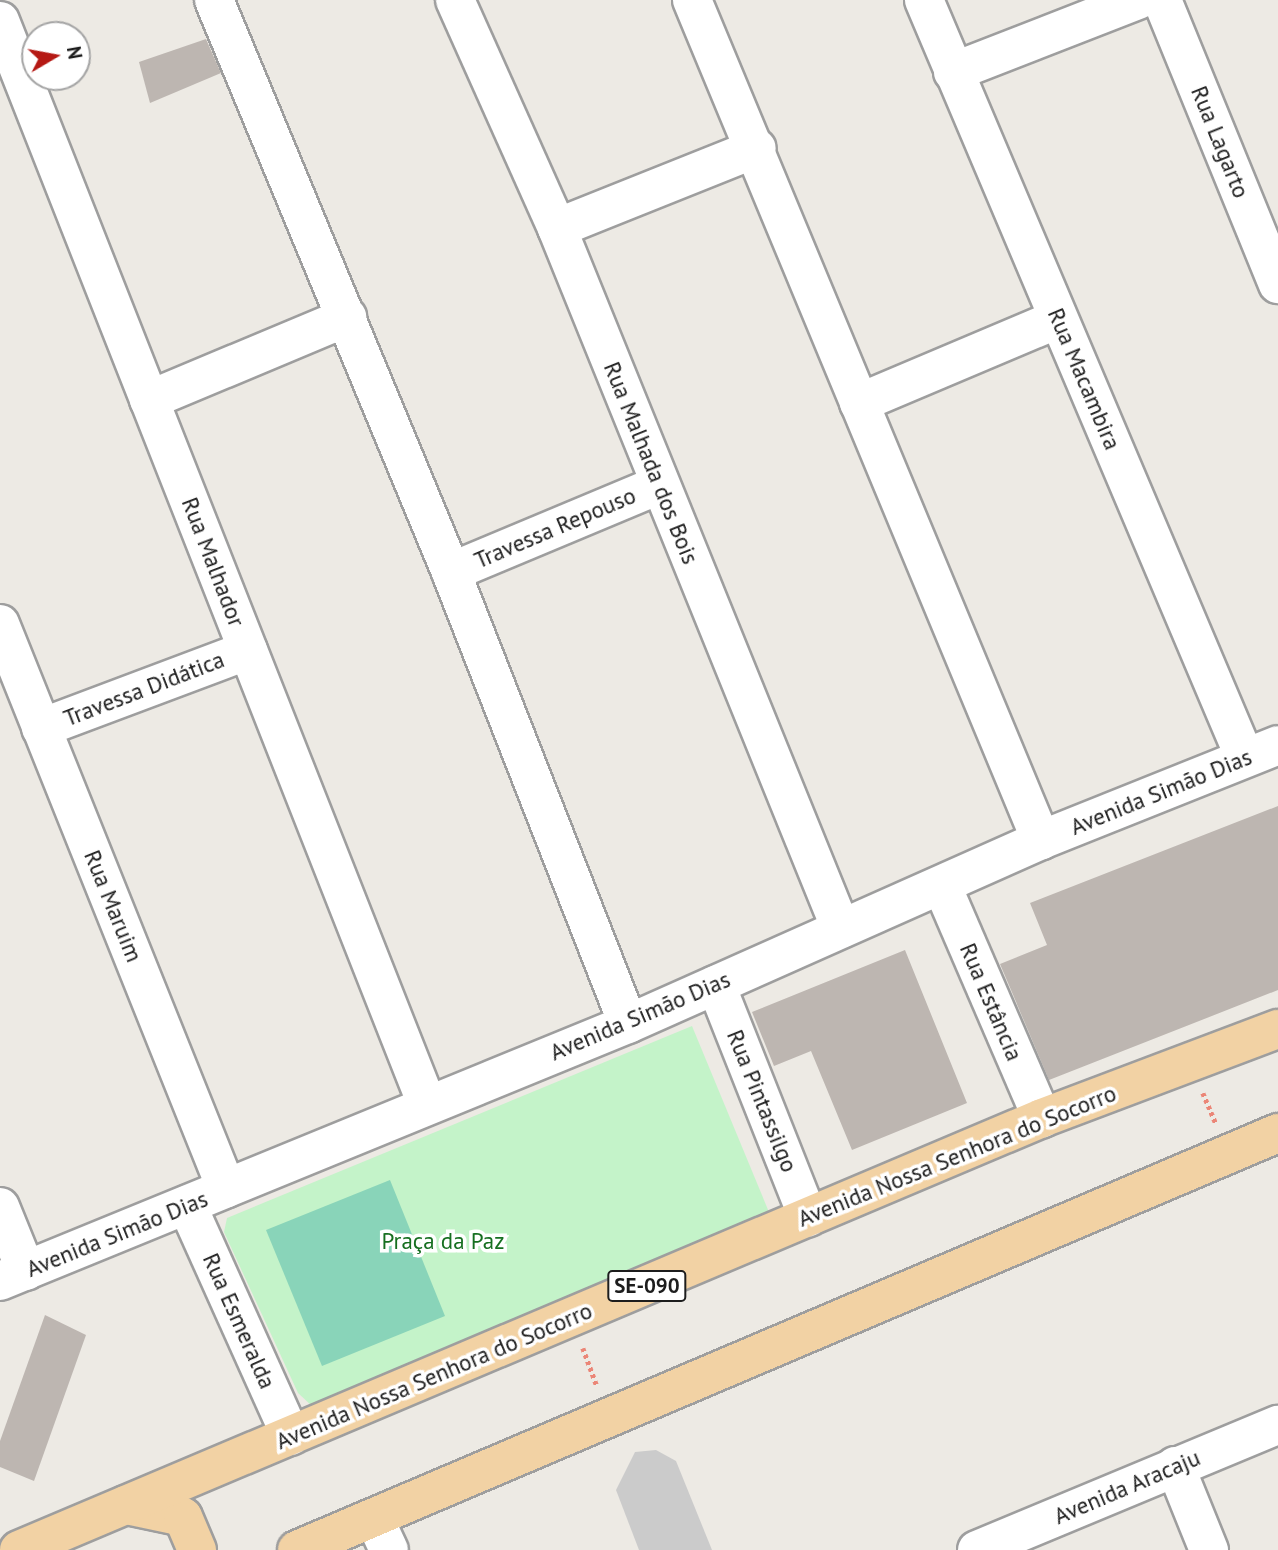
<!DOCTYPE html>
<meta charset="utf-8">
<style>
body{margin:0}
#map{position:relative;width:1278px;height:1550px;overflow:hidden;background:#edeae4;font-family:"PT Sans",sans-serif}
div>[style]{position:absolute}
.religious>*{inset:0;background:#cbcbcb}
.park>*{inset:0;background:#c4f3c9}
.pitch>*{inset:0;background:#89d4b9}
.building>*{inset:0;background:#bdb6b1}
.path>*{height:4.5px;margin-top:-2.25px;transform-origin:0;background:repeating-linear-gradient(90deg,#eb8677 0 3.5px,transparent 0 7px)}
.roads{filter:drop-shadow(2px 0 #9e9e9e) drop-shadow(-2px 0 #9e9e9e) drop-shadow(0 2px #9e9e9e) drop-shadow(0 -2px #9e9e9e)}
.minor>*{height:38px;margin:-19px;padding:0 19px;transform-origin:19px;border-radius:19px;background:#fff}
.major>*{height:38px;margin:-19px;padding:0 19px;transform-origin:19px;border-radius:19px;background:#f2d2a4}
span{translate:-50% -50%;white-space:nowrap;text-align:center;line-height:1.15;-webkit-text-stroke:7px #fff;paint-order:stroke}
.shield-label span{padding:2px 5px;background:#fff;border:2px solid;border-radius:5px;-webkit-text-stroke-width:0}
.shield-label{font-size:21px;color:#1d1d1d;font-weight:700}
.street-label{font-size:23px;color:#1d1d1d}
.park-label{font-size:23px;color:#166f20}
.north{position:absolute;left:21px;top:21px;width:70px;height:70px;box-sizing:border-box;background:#fff;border:2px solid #a5a5a5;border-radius:50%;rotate:80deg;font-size:19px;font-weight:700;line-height:28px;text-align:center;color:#1d1d1d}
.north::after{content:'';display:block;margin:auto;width:24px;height:32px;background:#b51914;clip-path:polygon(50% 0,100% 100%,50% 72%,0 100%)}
</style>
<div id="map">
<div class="religious">
<div style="clip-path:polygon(656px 1450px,676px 1461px,712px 1550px,639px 1550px,616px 1490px,635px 1452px)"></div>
</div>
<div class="park">
<div style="clip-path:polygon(692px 1026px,771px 1217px,313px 1407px,298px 1393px,224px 1232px,227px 1218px)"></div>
</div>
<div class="pitch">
<div style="clip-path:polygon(390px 1180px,445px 1316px,322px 1366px,266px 1230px)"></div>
</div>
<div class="building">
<div style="clip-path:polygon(206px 39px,221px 73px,150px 103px,139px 62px)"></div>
<div style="clip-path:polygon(1278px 806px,1278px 990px,1049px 1080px,1000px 964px,1047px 945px,1030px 903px)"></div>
<div style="clip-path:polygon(905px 950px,967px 1103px,852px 1150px,811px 1051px,774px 1066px,752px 1012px)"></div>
<div style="clip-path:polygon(45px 1315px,86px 1335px,34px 1481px,0 1467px,0 1441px)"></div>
</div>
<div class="path">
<div style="left:1203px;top:1093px;width:34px;rotate:67deg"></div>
<div style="left:583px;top:1348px;width:40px;rotate:69.8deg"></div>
</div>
<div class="roads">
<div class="minor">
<div style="left:214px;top:0;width:619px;rotate:67.49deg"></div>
<div style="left:451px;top:572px;width:485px;rotate:68.6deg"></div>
<div style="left:455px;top:0;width:250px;rotate:65.9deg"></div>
<div style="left:557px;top:228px;width:756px;rotate:67.95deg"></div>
<div style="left:692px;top:0;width:910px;rotate:67.44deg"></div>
<div style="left:924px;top:0;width:823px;rotate:67.05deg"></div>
<div style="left:1162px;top:0;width:307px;rotate:67.8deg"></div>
<div style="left:0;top:21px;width:1162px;rotate:68.49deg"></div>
<div style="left:953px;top:72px;width:199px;rotate:-21.3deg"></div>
<div style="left:557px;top:228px;width:215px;rotate:-21.8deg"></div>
<div style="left:149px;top:400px;width:215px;rotate:-22.7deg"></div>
<div style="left:859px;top:403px;width:216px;rotate:-22.9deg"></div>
<div style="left:451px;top:572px;width:225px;rotate:-22.7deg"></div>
<div style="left:0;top:624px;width:608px;rotate:68.16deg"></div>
<div style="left:41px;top:728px;width:221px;rotate:-20.6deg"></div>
<div style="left:942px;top:886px;width:253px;rotate:66.7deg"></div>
<div style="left:716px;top:985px;width:250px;rotate:68.4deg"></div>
<div style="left:187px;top:1205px;width:253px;rotate:65.8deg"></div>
<div style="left:0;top:1207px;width:69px;rotate:67.9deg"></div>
<div style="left:0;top:1281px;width:679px;rotate:-22.26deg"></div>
<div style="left:628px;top:1024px;width:452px;rotate:-24deg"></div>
<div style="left:1041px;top:840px;width:255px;rotate:-21.8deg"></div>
<div style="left:1175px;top:1466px;width:91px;rotate:68deg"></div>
<div style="left:374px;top:1518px;width:35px;rotate:65deg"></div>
<div style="left:977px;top:1550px;width:326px;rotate:-22.6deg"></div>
</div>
<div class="major">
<div style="left:126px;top:1505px;width:58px;rotate:11.9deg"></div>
<div style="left:183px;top:1517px;width:36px;rotate:67deg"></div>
<div style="left:19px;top:1550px;width:1110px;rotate:-22.89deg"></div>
<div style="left:1042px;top:1118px;width:252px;rotate:-20.7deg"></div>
<div style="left:297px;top:1550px;width:1066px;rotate:-23.03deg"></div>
</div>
</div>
<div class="shield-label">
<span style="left:647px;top:1286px">SE-090</span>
</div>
<div class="street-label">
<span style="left:1220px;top:142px;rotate:68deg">Rua Lagarto</span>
<span style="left:1084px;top:379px;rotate:67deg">Rua Macambira</span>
<span style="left:651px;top:463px;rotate:68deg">Rua Malhada dos Bois</span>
<span style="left:555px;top:528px;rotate:-23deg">Travessa Repouso</span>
<span style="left:213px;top:562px;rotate:69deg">Rua Malhador</span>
<span style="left:144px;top:689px;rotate:-21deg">Travessa Didática</span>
<span style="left:1161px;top:792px;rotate:-22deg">Avenida Simão Dias</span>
<span style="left:113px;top:906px;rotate:68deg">Rua Maruim</span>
<span style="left:991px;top:1002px;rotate:67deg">Rua Estância</span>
<span style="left:640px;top:1016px;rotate:-23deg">Avenida Simão Dias</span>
<span style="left:762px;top:1101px;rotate:68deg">Rua Pintassilgo</span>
<span style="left:957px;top:1156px;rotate:-22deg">Avenida Nossa Senhora do Socorro</span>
<span style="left:117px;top:1234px;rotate:-22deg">Avenida Simão Dias</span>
<span style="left:239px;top:1321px;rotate:66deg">Rua Esmeralda</span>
<span style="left:434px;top:1376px;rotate:-23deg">Avenida Nossa Senhora do Socorro</span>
<span style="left:1127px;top:1487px;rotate:-23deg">Avenida Aracaju</span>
</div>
<div class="park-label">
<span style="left:443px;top:1241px">Praça da Paz</span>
</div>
<div class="north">N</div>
</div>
